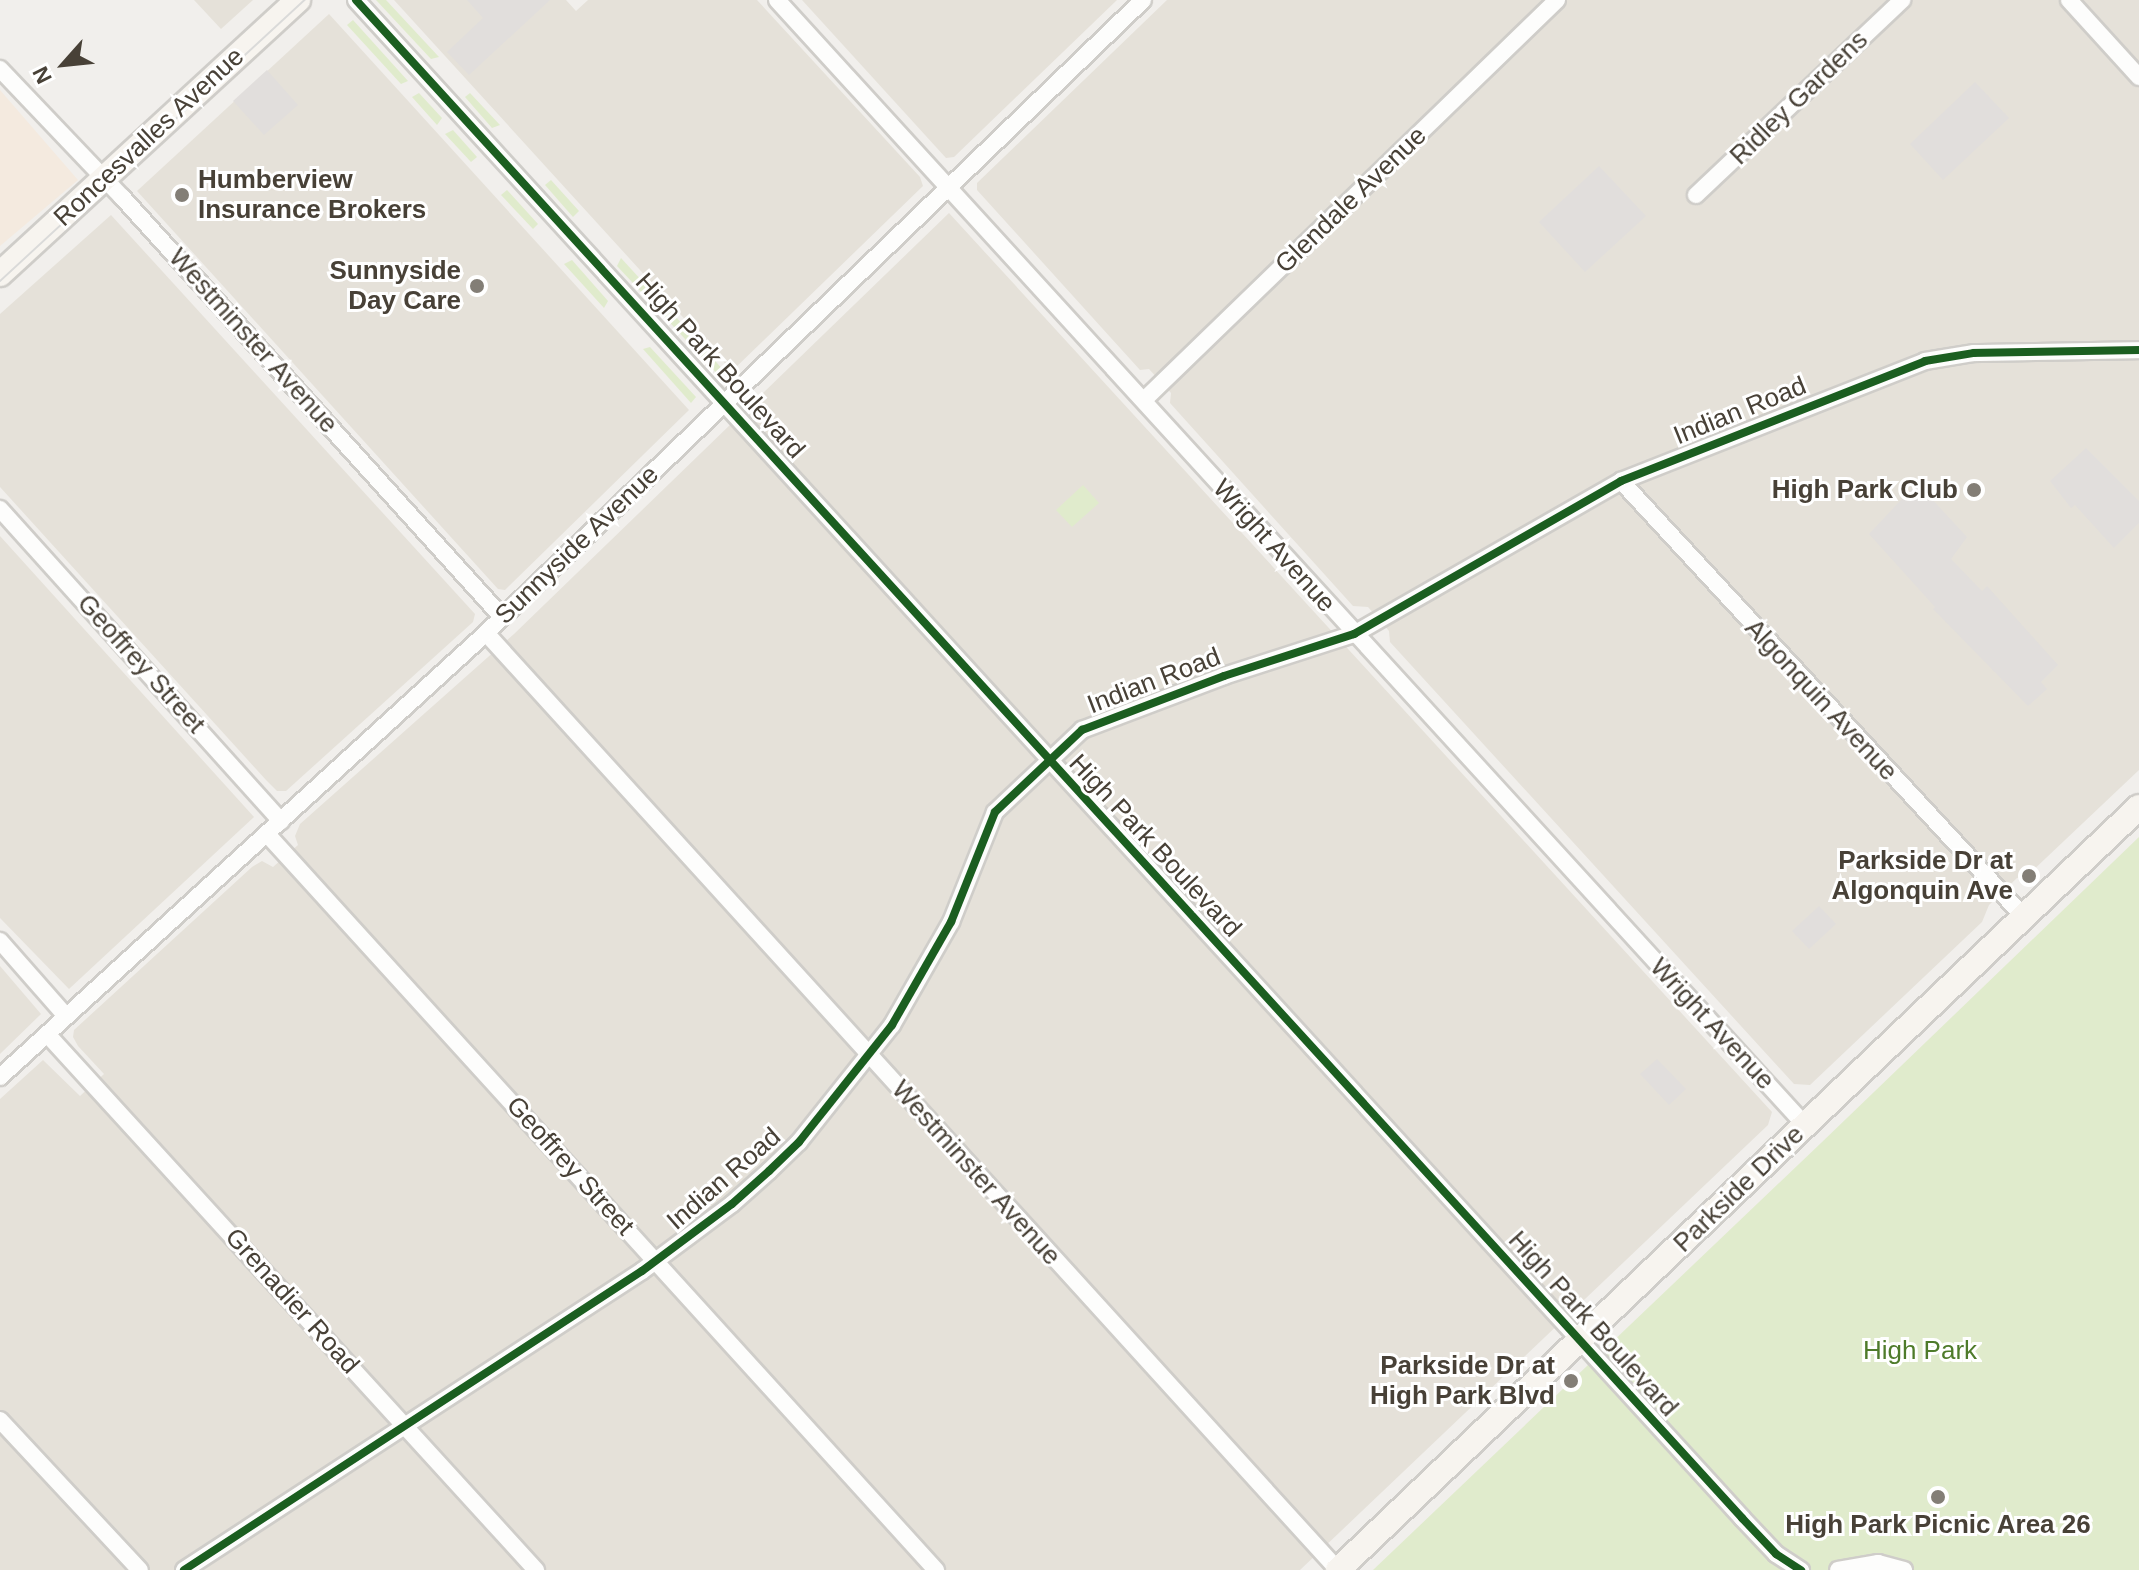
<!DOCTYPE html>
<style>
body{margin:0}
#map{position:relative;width:2139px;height:1570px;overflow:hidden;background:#f1efec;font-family:Helvetica,sans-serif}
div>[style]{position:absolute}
.residential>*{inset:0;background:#e5e1d9}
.commercial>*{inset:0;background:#f4eadf}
.green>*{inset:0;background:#e0ebcc}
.parking>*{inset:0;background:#e1dedc}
.roads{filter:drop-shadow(2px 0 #cfcdc9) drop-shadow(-2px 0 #cfcdc9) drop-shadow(0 2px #cfcdc9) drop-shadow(0 -2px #cfcdc9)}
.street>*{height:16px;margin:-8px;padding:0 8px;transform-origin:8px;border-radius:8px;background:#fdfdfc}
.secondary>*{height:24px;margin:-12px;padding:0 12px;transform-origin:12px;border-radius:12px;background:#f7f4ef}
.tram>*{height:2px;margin:-1px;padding:0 1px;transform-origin:1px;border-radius:1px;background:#dadad9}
.cycleway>*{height:8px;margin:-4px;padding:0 4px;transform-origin:4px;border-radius:4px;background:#1b5e20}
.dots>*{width:22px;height:22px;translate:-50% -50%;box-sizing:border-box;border:4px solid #fff;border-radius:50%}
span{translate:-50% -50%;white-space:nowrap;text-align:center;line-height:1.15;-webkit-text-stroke:6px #fff;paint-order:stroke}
.street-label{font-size:26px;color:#484137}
.poi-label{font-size:26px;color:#484137;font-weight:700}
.left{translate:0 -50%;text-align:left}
.right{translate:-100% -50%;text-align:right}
.park-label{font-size:26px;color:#4e7b2a}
.north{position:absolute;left:24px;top:24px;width:80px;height:80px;-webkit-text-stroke:6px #fff;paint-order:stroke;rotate:243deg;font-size:22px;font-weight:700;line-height:32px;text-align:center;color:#484137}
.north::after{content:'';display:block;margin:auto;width:28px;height:36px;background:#484137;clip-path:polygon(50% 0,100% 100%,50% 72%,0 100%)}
</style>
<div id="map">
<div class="residential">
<div style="clip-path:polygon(194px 0,253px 0,221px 29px)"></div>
<div style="clip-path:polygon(394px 0,566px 0,576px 11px,588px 0,757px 0,920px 177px,923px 186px,732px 371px)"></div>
<div style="clip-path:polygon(802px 0,1117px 0,954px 157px,946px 158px)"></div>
<div style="clip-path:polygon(1167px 0,2139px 0,2139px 770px,2027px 876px,2017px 878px,1989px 905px,1982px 922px,1810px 1085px,1794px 1084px,1390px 642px,1389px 631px,1368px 607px,1353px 606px,1170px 403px,1171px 393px,1149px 369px,1140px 370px,977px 190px,977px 183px)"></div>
<div style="clip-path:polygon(329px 14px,689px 410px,505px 590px,498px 589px,137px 191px)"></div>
<div style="clip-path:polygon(949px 213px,1772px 1112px,1768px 1125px,1300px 1570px,0 1570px,0 1099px,43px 1060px,80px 1096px,104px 1074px,78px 1046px,73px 1037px,74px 1030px,252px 867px,262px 861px,273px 867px,298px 845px,295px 836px,300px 824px,514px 634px)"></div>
<div style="clip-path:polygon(111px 215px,475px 614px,473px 622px,286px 791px,277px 791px,266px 780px,0 487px,0 314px)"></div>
<div style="clip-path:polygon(0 536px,254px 817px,69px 989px,0 918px)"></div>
<div style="clip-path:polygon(0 966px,41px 1014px,0 1054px)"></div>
</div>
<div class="commercial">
<div style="clip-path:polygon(0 90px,78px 180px,0 246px)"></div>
</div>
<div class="green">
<div style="clip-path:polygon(376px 0,386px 0,439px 57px,431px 59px)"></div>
<div style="clip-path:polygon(353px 20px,408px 81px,401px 84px,347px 25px)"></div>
<div style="clip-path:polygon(419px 93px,442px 118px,437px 125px,412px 97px)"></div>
<div style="clip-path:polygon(470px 93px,500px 125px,492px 128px,465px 97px)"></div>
<div style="clip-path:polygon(453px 130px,477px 157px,471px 162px,445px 134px)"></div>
<div style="clip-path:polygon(551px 180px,579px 211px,573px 217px,545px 185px)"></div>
<div style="clip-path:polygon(507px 190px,538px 224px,533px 229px,501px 195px)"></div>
<div style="clip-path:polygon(621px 258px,654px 294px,646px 297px,617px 266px)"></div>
<div style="clip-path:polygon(572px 260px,608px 301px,604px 308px,564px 264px)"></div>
<div style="clip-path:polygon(667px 307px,725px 372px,720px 377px,662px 314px)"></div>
<div style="clip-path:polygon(650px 347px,696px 397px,691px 403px,643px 349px)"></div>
<div style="clip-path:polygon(1083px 485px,1099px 503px,1072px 527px,1056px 510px)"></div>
<div style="clip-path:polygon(2139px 837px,2139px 1570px,1373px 1570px,1821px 1143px)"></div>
</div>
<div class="parking">
<div style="clip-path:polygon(467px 0,550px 0,469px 75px,447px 52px,483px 18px)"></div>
<div style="clip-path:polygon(267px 70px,298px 105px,264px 135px,233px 101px)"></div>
<div style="clip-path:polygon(1975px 82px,2009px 118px,1943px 180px,1910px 144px)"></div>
<div style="clip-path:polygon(1599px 166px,1646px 216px,1585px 272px,1539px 222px)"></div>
<div style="clip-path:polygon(2086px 448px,2139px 501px,2139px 523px,2114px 548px,2075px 505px,2071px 508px,2050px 481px)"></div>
<div style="clip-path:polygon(1917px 483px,1967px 537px,1951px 559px,1982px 591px,1987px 586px,2058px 665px,2041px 682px,2047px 689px,2028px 706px,1933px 609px,1935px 607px,1869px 534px)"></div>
<div style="clip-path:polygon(1819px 906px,1836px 924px,1809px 949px,1792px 931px)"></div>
<div style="clip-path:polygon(1657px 1059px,1686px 1089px,1669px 1105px,1640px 1074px)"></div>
</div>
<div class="roads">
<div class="street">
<div style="left:356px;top:0;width:2056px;rotate:47.6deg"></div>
<div style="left:1742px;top:1518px;width:50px;rotate:46.6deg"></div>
<div style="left:1776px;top:1554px;width:30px;rotate:33deg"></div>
<div style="left:777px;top:0;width:1524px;rotate:47.58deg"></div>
<div style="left:2069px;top:0;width:104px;rotate:47.7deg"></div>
<div style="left:0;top:69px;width:177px;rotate:46.4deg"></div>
<div style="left:122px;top:197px;width:566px;rotate:47.86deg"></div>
<div style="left:1696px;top:195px;width:284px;rotate:-43.4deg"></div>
<div style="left:1144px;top:400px;width:575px;rotate:-44.08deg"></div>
<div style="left:1621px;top:481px;width:594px;rotate:47.25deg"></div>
<div style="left:0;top:509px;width:420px;rotate:48deg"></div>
<div style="left:486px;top:633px;width:1266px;rotate:47.72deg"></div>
<div style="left:267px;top:834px;width:995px;rotate:47.73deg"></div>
<div style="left:0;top:941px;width:100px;rotate:48.7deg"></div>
<div style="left:47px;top:1034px;width:726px;rotate:47.63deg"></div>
<div style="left:0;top:1077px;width:658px;rotate:-42.41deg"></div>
<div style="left:486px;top:633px;width:912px;rotate:-43.93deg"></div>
<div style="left:0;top:1420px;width:205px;rotate:47deg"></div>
<div style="left:184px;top:1570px;width:547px;rotate:-33.14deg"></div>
<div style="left:642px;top:1271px;width:112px;rotate:-36.7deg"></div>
<div style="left:732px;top:1204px;width:50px;rotate:-41.7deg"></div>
<div style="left:769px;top:1171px;width:42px;rotate:-44deg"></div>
<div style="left:799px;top:1142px;width:149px;rotate:-51.5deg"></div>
<div style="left:892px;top:1025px;width:119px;rotate:-60.2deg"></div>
<div style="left:951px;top:922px;width:118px;rotate:-68.2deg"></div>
<div style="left:995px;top:812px;width:120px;rotate:-43.3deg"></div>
<div style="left:1082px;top:730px;width:152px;rotate:-20.8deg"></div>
<div style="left:1224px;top:676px;width:137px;rotate:-17.9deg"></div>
<div style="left:1354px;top:634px;width:308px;rotate:-29.8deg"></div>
<div style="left:1621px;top:481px;width:327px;rotate:-21.5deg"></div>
<div style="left:1925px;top:361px;width:50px;rotate:-9.3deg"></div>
<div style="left:1974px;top:353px;width:165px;rotate:-1deg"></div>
<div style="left:1838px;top:1570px;width:41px;rotate:-9.9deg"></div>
<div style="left:1878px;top:1563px;width:27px;rotate:15deg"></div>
</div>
<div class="secondary">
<div style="left:0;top:274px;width:405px;rotate:-42.6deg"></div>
<div style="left:1338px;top:1570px;width:1106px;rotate:-43.61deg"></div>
</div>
</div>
<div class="tram">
<div style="left:0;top:281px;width:415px;rotate:-42.7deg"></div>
</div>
<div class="cycleway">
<div style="left:356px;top:0;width:2056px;rotate:47.6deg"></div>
<div style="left:1742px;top:1518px;width:50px;rotate:46.6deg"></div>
<div style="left:1776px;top:1554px;width:30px;rotate:33deg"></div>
<div style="left:184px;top:1570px;width:547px;rotate:-33.14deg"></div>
<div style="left:642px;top:1271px;width:112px;rotate:-36.7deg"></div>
<div style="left:732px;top:1204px;width:50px;rotate:-41.7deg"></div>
<div style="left:769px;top:1171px;width:42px;rotate:-44deg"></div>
<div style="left:799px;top:1142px;width:149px;rotate:-51.5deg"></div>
<div style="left:892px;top:1025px;width:119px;rotate:-60.2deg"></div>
<div style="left:951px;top:922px;width:118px;rotate:-68.2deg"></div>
<div style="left:995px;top:812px;width:120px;rotate:-43.3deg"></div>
<div style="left:1082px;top:730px;width:152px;rotate:-20.8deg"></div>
<div style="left:1224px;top:676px;width:137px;rotate:-17.9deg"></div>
<div style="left:1354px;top:634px;width:308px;rotate:-29.8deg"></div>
<div style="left:1621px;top:481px;width:327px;rotate:-21.5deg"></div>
<div style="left:1925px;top:361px;width:50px;rotate:-9.3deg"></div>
<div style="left:1974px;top:353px;width:165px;rotate:-1deg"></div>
</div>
<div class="dots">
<div style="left:182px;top:195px;background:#837e76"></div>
<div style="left:477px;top:286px;background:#837e76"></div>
<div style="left:1974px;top:490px;background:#837e76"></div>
<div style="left:2029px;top:876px;background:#837e76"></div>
<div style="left:1571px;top:1381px;background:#837e76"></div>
<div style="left:1938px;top:1497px;background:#837e76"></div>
</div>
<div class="street-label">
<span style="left:1799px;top:98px;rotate:-44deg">Ridley Gardens</span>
<span style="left:149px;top:137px;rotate:-43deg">Roncesvalles Avenue</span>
<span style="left:1351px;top:200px;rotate:-44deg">Glendale Avenue</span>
<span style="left:253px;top:341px;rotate:48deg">Westminster Avenue</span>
<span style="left:720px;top:366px;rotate:48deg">High Park Boulevard</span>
<span style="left:1740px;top:411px;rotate:-22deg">Indian Road</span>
<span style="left:577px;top:545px;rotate:-44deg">Sunnyside Avenue</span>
<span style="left:1274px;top:546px;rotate:48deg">Wright Avenue</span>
<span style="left:141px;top:664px;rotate:48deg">Geoffrey Street</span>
<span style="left:1154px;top:681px;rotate:-21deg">Indian Road</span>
<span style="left:1821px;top:700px;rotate:47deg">Algonquin Avenue</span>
<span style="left:1155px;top:846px;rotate:47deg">High Park Boulevard</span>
<span style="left:1712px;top:1024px;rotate:47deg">Wright Avenue</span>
<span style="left:570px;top:1166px;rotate:48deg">Geoffrey Street</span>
<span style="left:976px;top:1173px;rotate:48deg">Westminster Avenue</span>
<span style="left:724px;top:1179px;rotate:-41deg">Indian Road</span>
<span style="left:1739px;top:1189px;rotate:-44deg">Parkside Drive</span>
<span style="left:292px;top:1301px;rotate:48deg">Grenadier Road</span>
<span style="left:1593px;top:1324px;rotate:48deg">High Park Boulevard</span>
</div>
<div class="poi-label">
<span class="left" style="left:198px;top:195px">Humberview<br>Insurance Brokers</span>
<span class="right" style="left:461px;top:286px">Sunnyside<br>Day Care</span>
<span class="right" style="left:1958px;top:490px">High Park Club</span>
<span class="right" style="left:2013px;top:876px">Parkside Dr at<br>Algonquin Ave</span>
<span class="right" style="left:1555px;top:1381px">Parkside Dr at<br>High Park Blvd</span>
<span style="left:1938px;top:1525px">High Park Picnic Area 26</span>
</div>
<div class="park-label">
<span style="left:1920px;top:1351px">High Park</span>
</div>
<div class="north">N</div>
</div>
